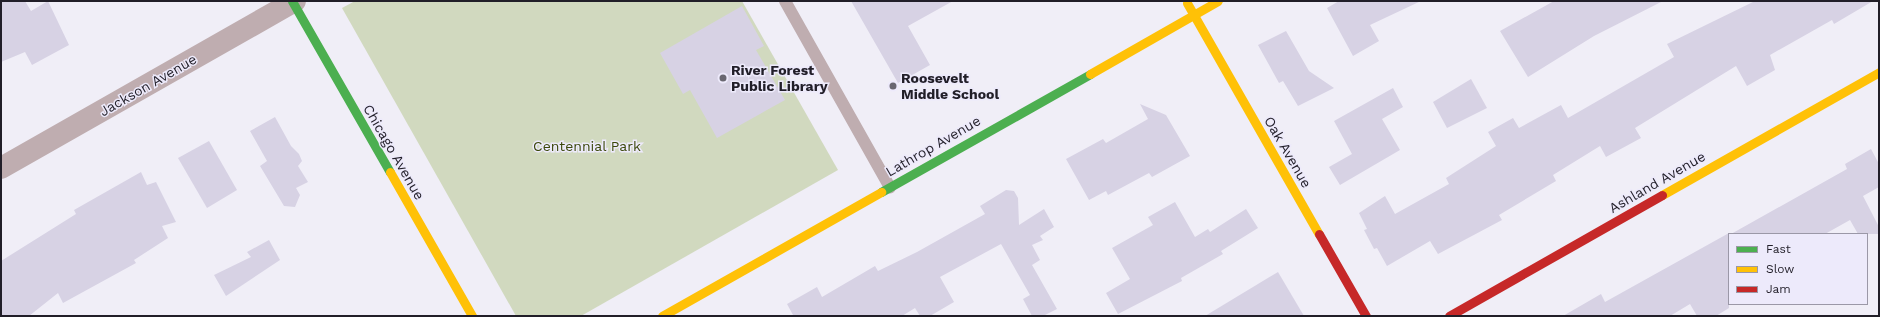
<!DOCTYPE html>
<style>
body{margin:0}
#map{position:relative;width:1880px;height:317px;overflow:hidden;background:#f0eef7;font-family:"Work Sans",sans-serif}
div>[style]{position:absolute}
.green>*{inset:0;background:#d1d9bf}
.building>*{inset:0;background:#d7d2e4}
.lane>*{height:12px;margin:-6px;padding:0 6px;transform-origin:6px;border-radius:6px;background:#bfadb0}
.street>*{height:22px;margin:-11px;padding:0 11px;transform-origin:11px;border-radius:11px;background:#bfadb0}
.fast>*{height:9px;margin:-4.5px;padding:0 4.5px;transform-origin:4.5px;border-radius:4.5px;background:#4caf50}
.slow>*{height:9px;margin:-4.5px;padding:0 4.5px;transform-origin:4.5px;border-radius:4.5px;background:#ffc107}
.jam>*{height:9px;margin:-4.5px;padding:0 4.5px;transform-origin:4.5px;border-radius:4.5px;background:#c62828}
.dots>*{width:11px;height:11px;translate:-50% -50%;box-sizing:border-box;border:2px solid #edeafb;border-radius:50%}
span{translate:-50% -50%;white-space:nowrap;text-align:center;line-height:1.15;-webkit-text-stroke:3px #edeafb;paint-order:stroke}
.poi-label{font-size:14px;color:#211e28;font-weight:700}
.left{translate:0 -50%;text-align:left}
.street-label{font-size:14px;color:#211e28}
.park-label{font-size:14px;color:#3b480a}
.frame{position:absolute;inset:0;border:2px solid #211e28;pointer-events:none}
.legend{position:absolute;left:1728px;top:233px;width:140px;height:72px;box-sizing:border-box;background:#edeafb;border:1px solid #9b98a7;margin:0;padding:5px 7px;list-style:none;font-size:12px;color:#211e28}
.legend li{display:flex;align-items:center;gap:8px;height:20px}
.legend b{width:20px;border:1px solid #9b98a7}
</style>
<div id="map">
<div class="green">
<div style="clip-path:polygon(355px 1px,742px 1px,838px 170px,581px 316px,516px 316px,342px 8px)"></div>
</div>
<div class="building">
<div style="clip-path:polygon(1px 1px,25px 1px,31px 11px,48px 1px,69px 45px,32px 65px,25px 52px,1px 62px)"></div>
<div style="clip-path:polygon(851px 1px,953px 1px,908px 26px,930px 65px,898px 83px)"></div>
<div style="clip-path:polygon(1339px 1px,1421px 1px,1370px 25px,1379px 41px,1353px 56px,1327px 8px)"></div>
<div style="clip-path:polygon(1554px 1px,1663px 1px,1594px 36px,1528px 77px,1500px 31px)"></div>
<div style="clip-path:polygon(1755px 1px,1873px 1px,1834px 24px,1832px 20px,1770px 55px,1775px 70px,1747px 86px,1736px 66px,1635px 128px,1641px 138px,1606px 157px,1600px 146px,1553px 175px,1556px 181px,1499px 215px,1502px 220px,1438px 254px,1430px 241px,1387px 266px,1377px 248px,1374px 249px,1364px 230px,1367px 229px,1359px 213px,1385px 196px,1395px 214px,1449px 184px,1446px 178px,1496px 146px,1488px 132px,1513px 118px,1519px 128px,1561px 105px,1568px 118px,1674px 57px,1667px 44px)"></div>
<div style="clip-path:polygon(742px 6px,764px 46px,756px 50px,785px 100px,717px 138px,690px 90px,683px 94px,660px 53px)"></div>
<div style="clip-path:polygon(1286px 31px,1309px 71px,1334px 88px,1298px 106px,1283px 81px,1279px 83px,1258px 45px)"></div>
<div style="clip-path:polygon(1471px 79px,1487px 108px,1447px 128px,1433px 102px)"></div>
<div style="clip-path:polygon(1393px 88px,1403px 107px,1382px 119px,1400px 150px,1340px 185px,1329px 167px,1352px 154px,1334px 121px)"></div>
<div style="clip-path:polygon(1140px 104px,1166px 115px,1190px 156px,1152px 177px,1149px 173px,1108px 195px,1106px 191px,1089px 200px,1066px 159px,1103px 139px,1106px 143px,1148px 119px)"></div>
<div style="clip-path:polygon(275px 117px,291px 146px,299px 154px,302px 161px,298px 166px,308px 182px,296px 188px,300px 195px,295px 207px,284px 206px,260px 166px,267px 161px,250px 131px)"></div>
<div style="clip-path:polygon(209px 141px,237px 190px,207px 208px,178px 158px)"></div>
<div style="clip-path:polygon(1871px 149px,1879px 164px,1879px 187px,1863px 196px,1879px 227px,1879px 234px,1858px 234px,1850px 220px,1825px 234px,1731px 234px,1847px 169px,1845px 164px)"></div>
<div style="clip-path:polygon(141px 172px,147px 185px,156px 182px,176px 222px,162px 226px,168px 238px,134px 260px,136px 263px,63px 303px,58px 293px,29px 316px,1px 316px,1px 261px,76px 214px,74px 210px)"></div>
<div style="clip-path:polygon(1006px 190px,1014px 191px,1018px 198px,1019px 225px,1044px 209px,1054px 227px,1040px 236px,1043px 240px,1032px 245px,1040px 260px,1032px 265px,1057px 309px,1043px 316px,1032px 316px,1023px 299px,1030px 295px,1001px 244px,940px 277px,954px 302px,930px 316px,920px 316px,915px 308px,902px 316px,791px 316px,793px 315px,787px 304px,817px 287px,822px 297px,875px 266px,878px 271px,917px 252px,985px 214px,980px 206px)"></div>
<div style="clip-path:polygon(1175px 202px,1195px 237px,1208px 229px,1210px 232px,1246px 209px,1258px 228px,1221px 251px,1223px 254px,1181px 278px,1182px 281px,1118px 314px,1106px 293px,1130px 279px,1112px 248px,1153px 225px,1148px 217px)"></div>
<div style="clip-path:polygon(1729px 233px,1729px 308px,1716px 316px,1697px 316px,1690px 304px,1670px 316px,1563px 316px,1601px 294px,1605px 302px)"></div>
<div style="clip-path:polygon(269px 240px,280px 260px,226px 296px,214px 275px,251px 257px,247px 252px)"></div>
<div style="clip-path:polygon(1278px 272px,1304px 316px,1205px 316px)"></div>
</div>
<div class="lane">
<div style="left:785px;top:1px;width:214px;rotate:60.6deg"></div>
</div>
<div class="street">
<div style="left:1px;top:168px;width:338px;rotate:-29.6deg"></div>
</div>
<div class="fast">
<div style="left:292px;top:1px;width:197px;rotate:60.2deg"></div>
<div style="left:881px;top:192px;width:240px;rotate:-29.4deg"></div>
</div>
<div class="slow">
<div style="left:1187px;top:3px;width:266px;rotate:60.3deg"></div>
<div style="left:1090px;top:74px;width:147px;rotate:-29.7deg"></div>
<div style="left:390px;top:172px;width:166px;rotate:60.3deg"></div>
<div style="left:1662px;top:195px;width:249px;rotate:-29.5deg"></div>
<div style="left:662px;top:316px;width:252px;rotate:-29.5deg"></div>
</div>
<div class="jam">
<div style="left:1319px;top:234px;width:95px;rotate:60.2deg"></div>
<div style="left:1449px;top:316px;width:245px;rotate:-29.6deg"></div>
</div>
<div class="dots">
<div style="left:723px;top:78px;background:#696770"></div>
<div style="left:893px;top:86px;background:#696770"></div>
</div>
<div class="poi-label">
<span class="left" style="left:731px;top:78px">River Forest<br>Public Library</span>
<span class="left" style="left:901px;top:86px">Roosevelt<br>Middle School</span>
</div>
<div class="street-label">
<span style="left:148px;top:85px;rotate:-30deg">Jackson Avenue</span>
<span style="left:933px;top:146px;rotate:-30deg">Lathrop Avenue</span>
<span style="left:394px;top:152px;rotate:60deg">Chicago Avenue</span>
<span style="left:1288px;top:152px;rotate:60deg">Oak Avenue</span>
<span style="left:1657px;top:182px;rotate:-30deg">Ashland Avenue</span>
</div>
<div class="park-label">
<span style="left:587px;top:146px">Centennial Park</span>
</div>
<div class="frame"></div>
<ul class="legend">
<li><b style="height:5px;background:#4caf50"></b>Fast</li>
<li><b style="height:5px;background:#ffc107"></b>Slow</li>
<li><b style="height:5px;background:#c62828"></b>Jam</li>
</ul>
</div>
